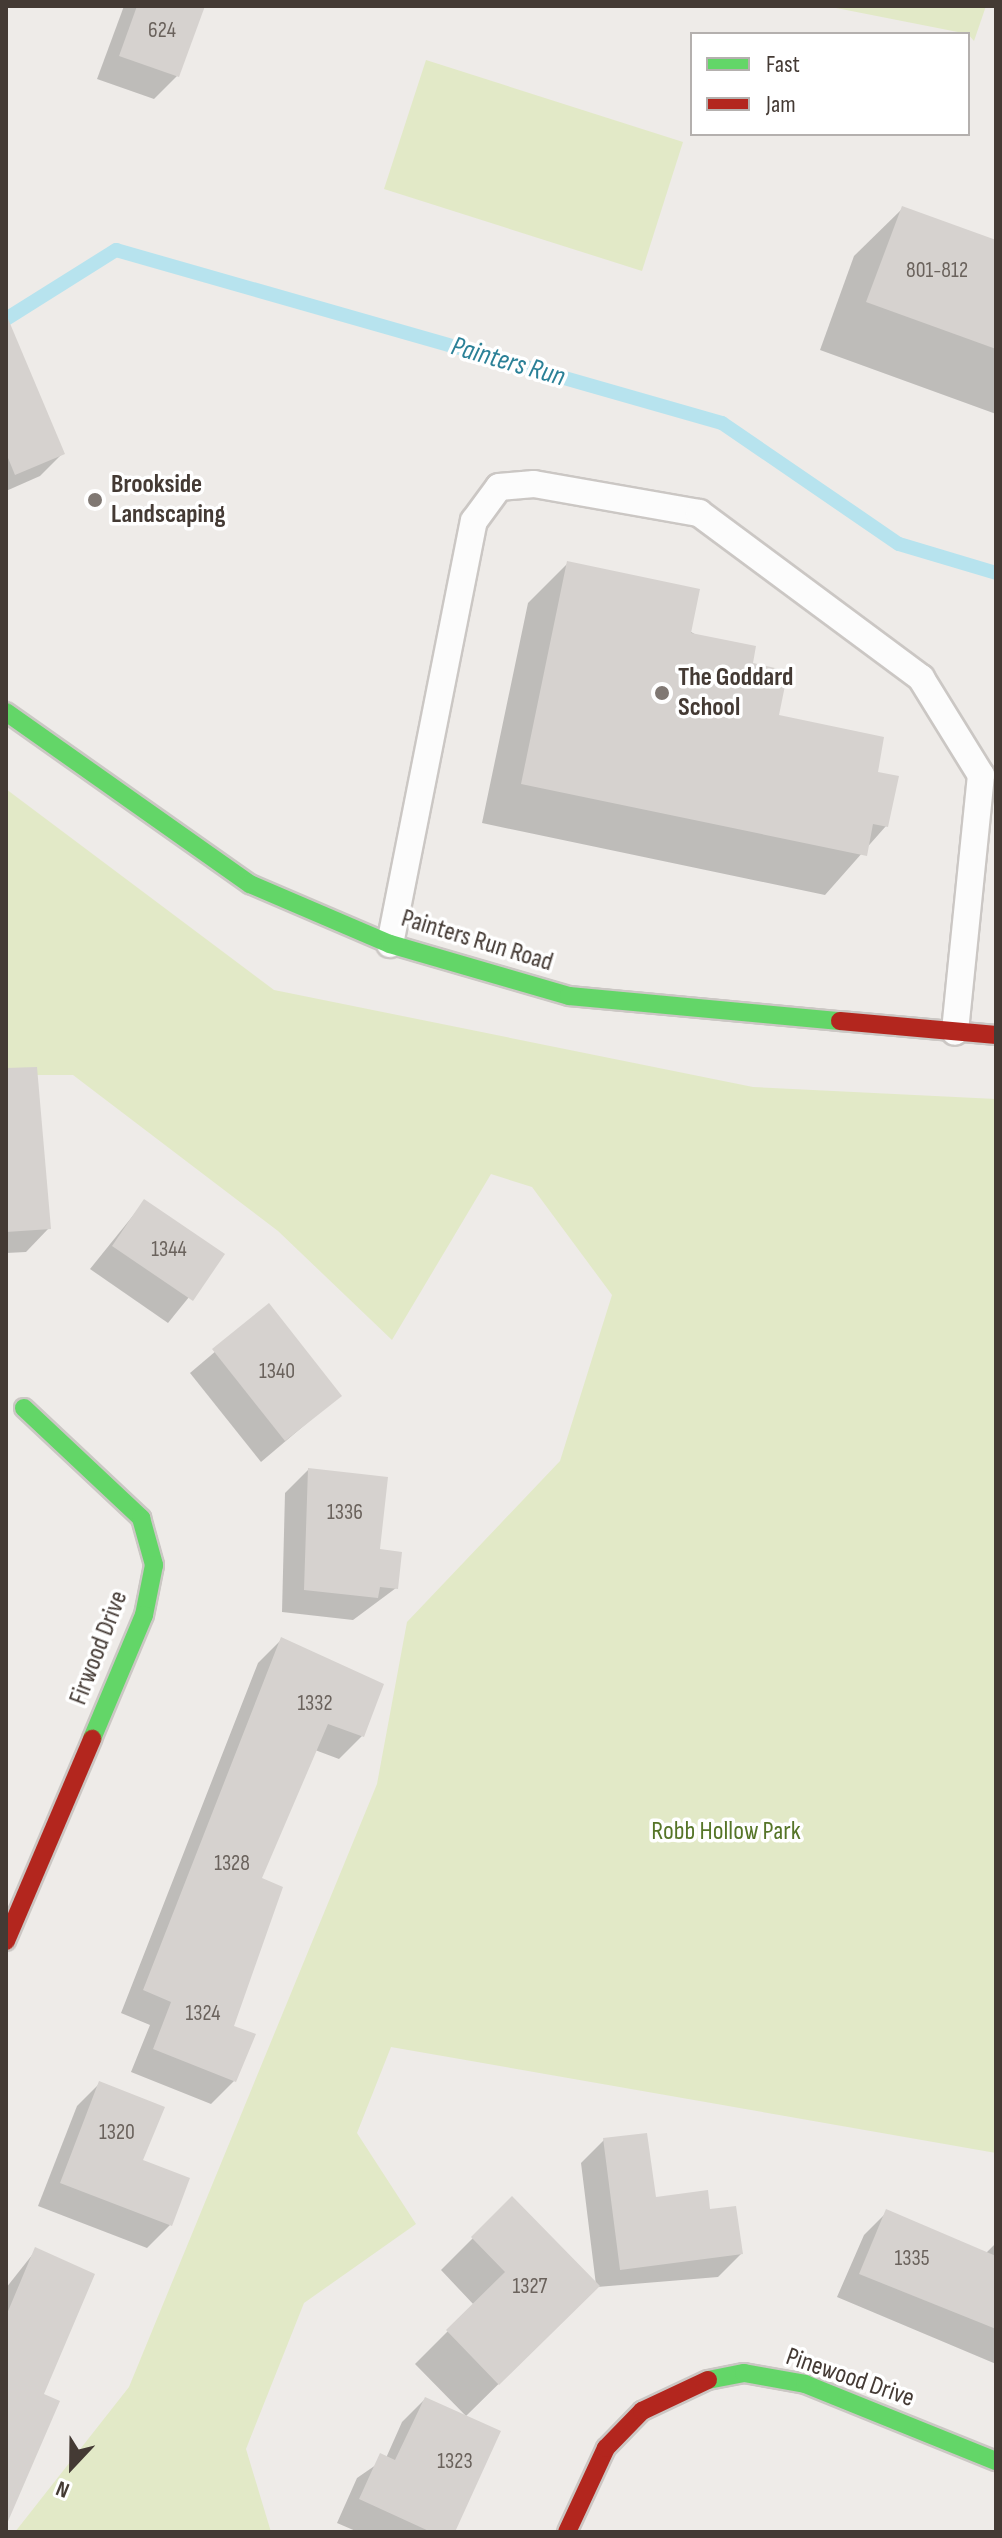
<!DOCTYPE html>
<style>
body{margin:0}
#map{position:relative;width:1002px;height:2538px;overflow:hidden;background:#eeebe8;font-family:"Sofia Sans Condensed",sans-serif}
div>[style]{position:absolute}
.green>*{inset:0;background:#e2e9c7}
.shadow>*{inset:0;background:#0003}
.stream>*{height:14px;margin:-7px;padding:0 7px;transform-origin:7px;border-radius:7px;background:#b7e3ee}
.building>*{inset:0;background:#d6d2cf}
.roads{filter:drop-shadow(2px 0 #cbc7c4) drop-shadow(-2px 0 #cbc7c4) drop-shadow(0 2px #cbc7c4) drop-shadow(0 -2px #cbc7c4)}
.lane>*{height:26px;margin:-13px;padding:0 13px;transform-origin:13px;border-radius:13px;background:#fcfcfc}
.fast>*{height:18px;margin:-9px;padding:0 9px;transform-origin:9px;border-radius:9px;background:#63d668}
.jam>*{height:18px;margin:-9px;padding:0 9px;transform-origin:9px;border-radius:9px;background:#b3261e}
.dots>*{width:22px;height:22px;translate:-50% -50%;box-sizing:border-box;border:4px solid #fff;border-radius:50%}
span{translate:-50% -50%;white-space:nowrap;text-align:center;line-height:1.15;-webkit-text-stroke:7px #fff;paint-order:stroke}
.number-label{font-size:22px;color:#6a625c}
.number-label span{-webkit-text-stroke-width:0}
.poi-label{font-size:26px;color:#443a34;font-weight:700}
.left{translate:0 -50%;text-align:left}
.street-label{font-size:26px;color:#443a34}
.park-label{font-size:26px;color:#567528}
.water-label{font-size:28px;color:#2a8097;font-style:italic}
.frame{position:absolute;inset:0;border:8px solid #443a34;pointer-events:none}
.legend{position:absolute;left:690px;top:32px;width:280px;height:104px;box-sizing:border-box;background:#fff;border:2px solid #b4b0ae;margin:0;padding:10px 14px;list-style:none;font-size:24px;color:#443a34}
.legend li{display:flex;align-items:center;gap:16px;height:40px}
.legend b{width:40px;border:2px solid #b4b0ae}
.north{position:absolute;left:32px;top:2426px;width:80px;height:80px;-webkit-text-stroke:6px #fff;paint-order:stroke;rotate:202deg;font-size:22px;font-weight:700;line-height:32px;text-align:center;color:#443a34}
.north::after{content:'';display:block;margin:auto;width:28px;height:36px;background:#443a34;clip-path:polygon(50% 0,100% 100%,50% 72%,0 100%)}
</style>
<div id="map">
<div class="green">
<div style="clip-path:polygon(826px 6px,986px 6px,974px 41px,968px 34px)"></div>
<div style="clip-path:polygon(426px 60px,683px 142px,642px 271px,384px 189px)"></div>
<div style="clip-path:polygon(6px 789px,274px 990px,753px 1087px,996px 1099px,996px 2153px,391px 2047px,357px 2133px,416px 2224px,304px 2303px,246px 2449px,271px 2532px,15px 2532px,129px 2387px,377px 1784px,407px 1622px,560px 1461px,612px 1295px,532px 1187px,491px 1174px,392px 1340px,278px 1231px,73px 1075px,6px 1075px)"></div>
</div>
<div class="shadow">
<div style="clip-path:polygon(124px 6px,202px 6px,177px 76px,154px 99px,97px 79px)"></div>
<div style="clip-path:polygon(902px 209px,996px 243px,996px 414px,820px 350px,854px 256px)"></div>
<div style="clip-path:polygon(6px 421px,63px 453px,40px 476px,6px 491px)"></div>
<div style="clip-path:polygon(568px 563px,750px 665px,776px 716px,875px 774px,886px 826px,825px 895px,482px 823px,528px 603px)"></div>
<div style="clip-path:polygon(6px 1142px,49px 1228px,26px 1252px,6px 1253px)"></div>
<div style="clip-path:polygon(144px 1202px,223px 1255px,168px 1323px,90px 1269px)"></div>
<div style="clip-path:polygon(269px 1306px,340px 1395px,261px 1462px,190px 1373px)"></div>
<div style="clip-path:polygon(308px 1470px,378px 1551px,396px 1588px,353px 1620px,282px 1612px,285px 1493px)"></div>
<div style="clip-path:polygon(281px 1640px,362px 1736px,339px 1759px,315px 1750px,259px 1879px,231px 2027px,234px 2081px,211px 2104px,131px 2072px,150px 2025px,121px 2013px,258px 1663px)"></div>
<div style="clip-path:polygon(100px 2083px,170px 2225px,147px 2248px,38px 2206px,77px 2106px)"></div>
<div style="clip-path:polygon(604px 2140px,654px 2199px,708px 2211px,741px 2254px,718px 2277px,597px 2287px,466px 2416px,415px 2364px,474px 2305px,441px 2270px,512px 2199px,596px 2285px,581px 2163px)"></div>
<div style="clip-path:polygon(887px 2212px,985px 2254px,996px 2243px,996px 2364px,837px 2297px,864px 2235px)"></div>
<div style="clip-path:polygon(36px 2250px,41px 2395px,6px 2519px,6px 2288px)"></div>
<div style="clip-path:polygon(425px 2399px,453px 2532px,358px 2532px,337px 2523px,357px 2478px,386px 2458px,402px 2422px)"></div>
</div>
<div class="stream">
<div style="left:6px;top:319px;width:130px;rotate:-32.1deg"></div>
<div style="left:116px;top:250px;width:630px;rotate:15.93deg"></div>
<div style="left:722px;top:423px;width:214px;rotate:34.4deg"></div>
<div style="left:899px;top:544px;width:101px;rotate:16.6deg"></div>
</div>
<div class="building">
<div style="clip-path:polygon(137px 6px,205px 6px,179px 77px,119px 56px)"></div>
<div style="clip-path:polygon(902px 206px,996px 240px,996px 349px,866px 302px)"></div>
<div style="clip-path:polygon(6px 314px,65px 454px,15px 475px,6px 453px)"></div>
<div style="clip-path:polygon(567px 561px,700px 589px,691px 633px,756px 646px,753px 663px,788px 671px,779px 715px,884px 737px,878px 772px,899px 776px,888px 827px,873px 824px,867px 856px,521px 784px)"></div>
<div style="clip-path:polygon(37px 1067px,51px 1229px,6px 1232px,6px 1068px)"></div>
<div style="clip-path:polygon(144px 1199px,225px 1254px,193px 1301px,112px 1246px)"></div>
<div style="clip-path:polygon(269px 1303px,342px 1396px,285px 1441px,212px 1349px)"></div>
<div style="clip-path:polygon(308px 1468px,388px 1477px,380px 1549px,402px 1552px,398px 1589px,380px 1587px,378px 1598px,304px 1590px)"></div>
<div style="clip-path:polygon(281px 1637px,384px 1684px,364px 1737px,328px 1724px,262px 1878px,283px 1887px,234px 2026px,256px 2034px,236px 2082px,153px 2049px,171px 2002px,143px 1990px)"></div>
<div style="clip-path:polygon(99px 2081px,165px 2107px,143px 2160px,190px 2178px,172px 2226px,60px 2183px)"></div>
<div style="clip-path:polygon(647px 2133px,656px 2197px,708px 2190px,710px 2209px,736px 2206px,743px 2254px,620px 2270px,603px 2138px)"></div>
<div style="clip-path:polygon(512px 2196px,600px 2286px,499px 2385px,446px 2330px,505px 2272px,471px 2237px)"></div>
<div style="clip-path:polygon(886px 2209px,996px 2256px,996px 2329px,859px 2274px)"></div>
<div style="clip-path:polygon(35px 2247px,95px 2274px,44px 2394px,60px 2401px,6px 2526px,6px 2316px)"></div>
<div style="clip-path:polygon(425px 2397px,501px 2431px,455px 2532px,431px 2532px,359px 2499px,380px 2453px,395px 2460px)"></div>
</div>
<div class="roads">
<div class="lane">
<div style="left:390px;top:944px;width:431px;rotate:-78.8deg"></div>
<div style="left:474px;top:521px;width:42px;rotate:-53.7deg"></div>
<div style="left:499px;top:487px;width:35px;rotate:-5deg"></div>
<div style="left:534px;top:484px;width:168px;rotate:10deg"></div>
<div style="left:699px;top:513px;width:277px;rotate:36.6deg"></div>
<div style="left:921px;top:678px;width:114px;rotate:58.3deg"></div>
<div style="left:981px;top:775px;width:258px;rotate:95.8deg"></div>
</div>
<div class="fast">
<div style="left:6px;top:712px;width:299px;rotate:35.2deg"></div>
<div style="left:250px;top:884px;width:152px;rotate:23.2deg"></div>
<div style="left:390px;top:944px;width:186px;rotate:16.2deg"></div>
<div style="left:569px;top:996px;width:272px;rotate:5.3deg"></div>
<div style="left:24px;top:1408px;width:161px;rotate:43.2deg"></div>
<div style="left:141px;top:1518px;width:49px;rotate:74.5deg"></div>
<div style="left:154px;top:1565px;width:51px;rotate:101.3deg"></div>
<div style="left:144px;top:1615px;width:134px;rotate:112.8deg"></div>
<div style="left:708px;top:2380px;width:37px;rotate:-11deg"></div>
<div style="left:744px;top:2373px;width:62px;rotate:10.2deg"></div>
<div style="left:805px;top:2384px;width:206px;rotate:22deg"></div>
</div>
<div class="jam">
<div style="left:840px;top:1021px;width:157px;rotate:5.1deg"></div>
<div style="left:6px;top:1941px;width:220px;rotate:-66.9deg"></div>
<div style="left:567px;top:2532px;width:93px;rotate:-65.1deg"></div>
<div style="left:606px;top:2448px;width:52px;rotate:-45.8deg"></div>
<div style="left:642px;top:2411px;width:73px;rotate:-25.2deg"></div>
</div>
</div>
<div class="dots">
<div style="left:95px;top:500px;background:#807873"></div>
<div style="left:662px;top:693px;background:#807873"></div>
</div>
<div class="number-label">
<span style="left:162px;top:31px">624</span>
<span style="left:937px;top:271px">801-812</span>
<span style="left:169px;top:1250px">1344</span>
<span style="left:277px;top:1372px">1340</span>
<span style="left:345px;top:1513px">1336</span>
<span style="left:315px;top:1704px">1332</span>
<span style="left:232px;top:1864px">1328</span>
<span style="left:203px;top:2014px">1324</span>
<span style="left:117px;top:2133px">1320</span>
<span style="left:912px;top:2259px">1335</span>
<span style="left:530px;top:2287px">1327</span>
<span style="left:455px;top:2462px">1323</span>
</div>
<div class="poi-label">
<span class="left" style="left:111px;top:500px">Brookside<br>Landscaping</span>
<span class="left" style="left:678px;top:693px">The Goddard<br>School</span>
</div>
<div class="street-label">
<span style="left:477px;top:941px;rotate:17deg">Painters Run Road</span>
<span style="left:99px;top:1648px;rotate:-69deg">Firwood Drive</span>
<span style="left:850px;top:2378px;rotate:19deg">Pinewood Drive</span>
</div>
<div class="park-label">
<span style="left:726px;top:1832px">Robb Hollow Park</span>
</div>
<div class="water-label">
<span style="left:508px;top:362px;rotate:16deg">Painters Run</span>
</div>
<div class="frame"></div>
<ul class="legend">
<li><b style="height:10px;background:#63d668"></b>Fast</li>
<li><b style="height:10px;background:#b3261e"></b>Jam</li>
</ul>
<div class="north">N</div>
</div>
